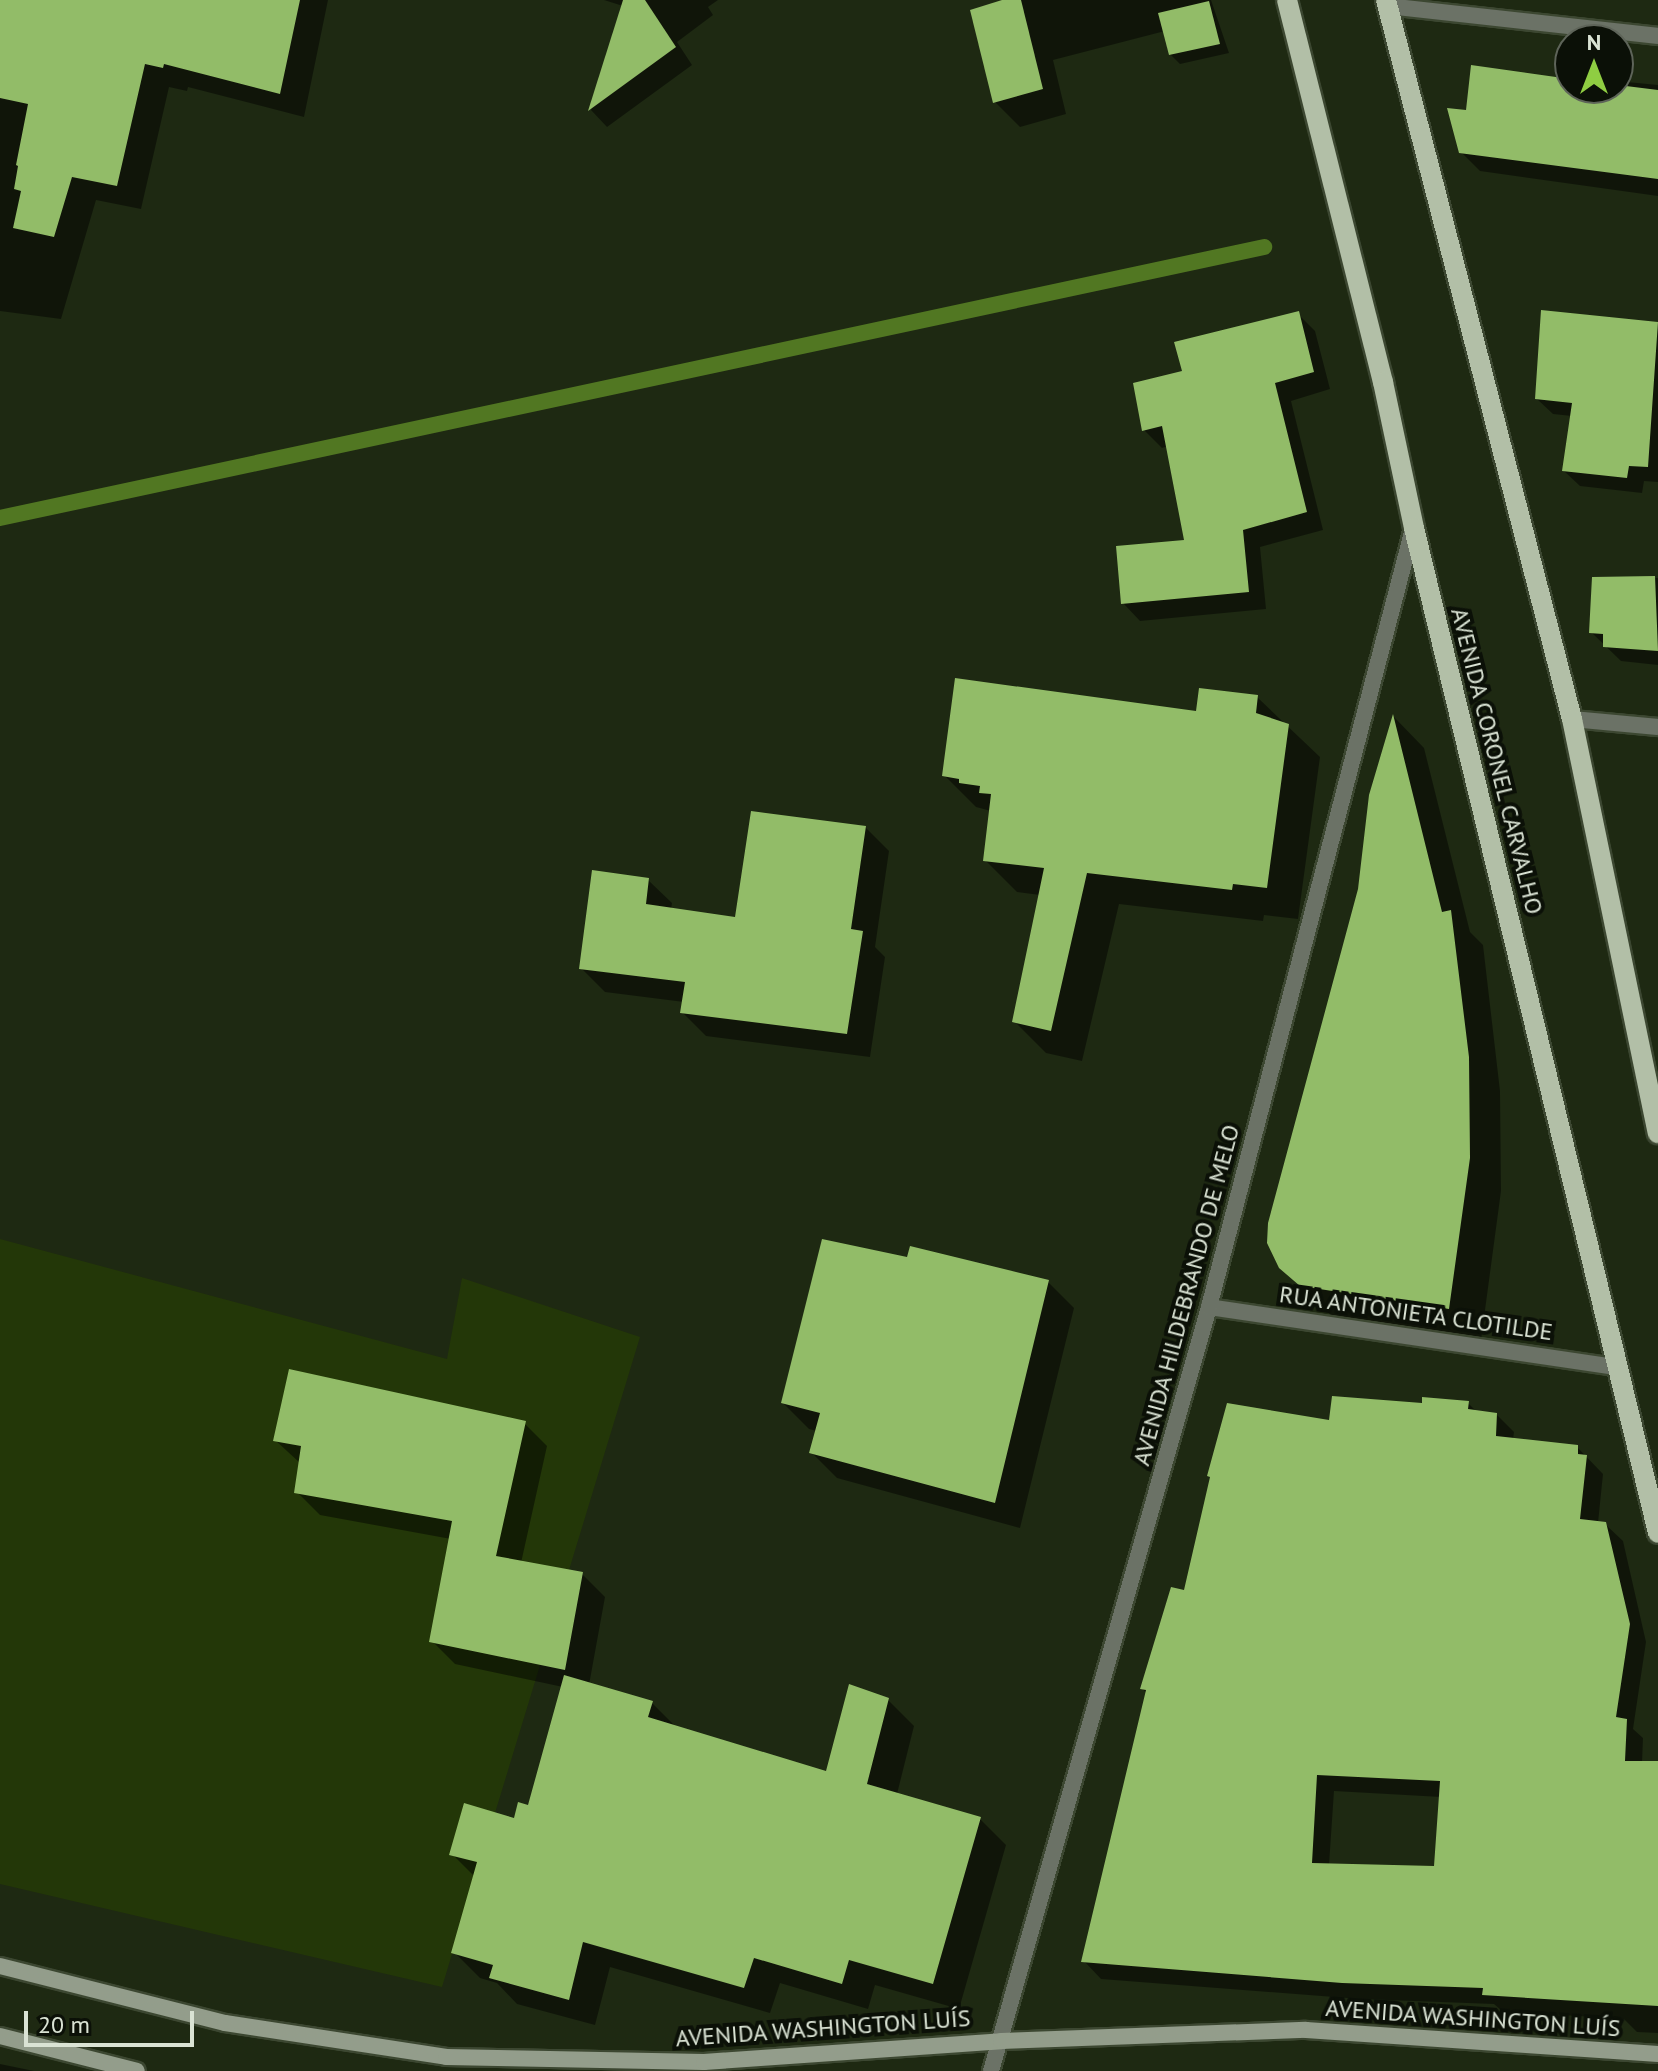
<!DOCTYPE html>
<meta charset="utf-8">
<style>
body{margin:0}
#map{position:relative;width:1658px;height:2071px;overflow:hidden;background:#1e2912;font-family:"PT Sans",sans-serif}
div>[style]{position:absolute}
.green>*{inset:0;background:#233708}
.shadow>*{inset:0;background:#0007}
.stream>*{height:16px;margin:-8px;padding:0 8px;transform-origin:8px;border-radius:8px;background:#517722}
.building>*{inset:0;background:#92bc68}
.roads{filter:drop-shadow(2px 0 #3c4731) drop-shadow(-2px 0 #3c4731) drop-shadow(0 2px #3c4731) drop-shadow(0 -2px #3c4731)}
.street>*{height:16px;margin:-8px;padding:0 8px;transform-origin:8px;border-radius:8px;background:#6b7266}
.secondary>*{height:16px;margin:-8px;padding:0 8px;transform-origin:8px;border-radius:8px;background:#939d8b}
.primary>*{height:20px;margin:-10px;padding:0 10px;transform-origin:10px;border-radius:10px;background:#b2bfa7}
span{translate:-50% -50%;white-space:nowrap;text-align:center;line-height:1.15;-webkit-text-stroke:8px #0b1007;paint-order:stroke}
.street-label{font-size:24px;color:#dae3d4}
.north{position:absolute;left:1554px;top:24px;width:80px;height:80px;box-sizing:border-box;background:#0b1007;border:2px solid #5e6459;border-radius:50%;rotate:0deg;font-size:22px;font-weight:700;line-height:32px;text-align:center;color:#dae3d4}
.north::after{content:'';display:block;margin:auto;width:28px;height:36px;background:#8fcd42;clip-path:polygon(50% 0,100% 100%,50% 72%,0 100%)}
.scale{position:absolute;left:24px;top:2011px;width:170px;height:36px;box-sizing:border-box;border:4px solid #dae3d4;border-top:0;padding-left:10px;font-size:24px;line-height:28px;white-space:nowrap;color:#dae3d4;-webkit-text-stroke:6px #0b1007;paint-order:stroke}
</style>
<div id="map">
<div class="green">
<div style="clip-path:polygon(0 1239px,447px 1359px,462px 1278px,640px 1337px,442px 1987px,0 1884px)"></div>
</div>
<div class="shadow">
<div style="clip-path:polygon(0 0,328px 0,304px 117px,188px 87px,187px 91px,169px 87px,141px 209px,96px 200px,61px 319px,0 311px)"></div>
<div style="clip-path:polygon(604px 0,718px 0,708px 7px,713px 15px,677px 42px,692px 65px,607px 127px,591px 110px,623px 6px)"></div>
<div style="clip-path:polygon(1007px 0,1211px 0,1229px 53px,1180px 64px,1170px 54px,1165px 31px,1053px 60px,1066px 114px,1020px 127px,995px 102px)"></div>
<div style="clip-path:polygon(1570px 81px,1570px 88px,1626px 88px,1627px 82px,1658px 85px,1658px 196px,1480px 171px,1461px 152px,1468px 113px)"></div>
<div style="clip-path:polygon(1542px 312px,1658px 324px,1658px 482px,1644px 481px,1642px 493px,1580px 486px,1564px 471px,1572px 416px,1553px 414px,1537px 399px)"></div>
<div style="clip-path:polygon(1298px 314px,1315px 331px,1330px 389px,1291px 401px,1323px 530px,1260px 547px,1266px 609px,1140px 621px,1123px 603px,1186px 541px,1168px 446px,1162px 448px,1144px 430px,1184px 373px)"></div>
<div style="clip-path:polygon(1658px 578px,1658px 665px,1621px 661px,1591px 632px,1594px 579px)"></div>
<div style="clip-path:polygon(1257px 697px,1320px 757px,1298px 919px,1264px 915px,1263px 921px,1119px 904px,1082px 1061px,1046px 1053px,1015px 1022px,1040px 895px,1017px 892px,985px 860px,991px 811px,976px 807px,944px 775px)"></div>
<div style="clip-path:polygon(1394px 717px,1424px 748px,1470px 932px,1483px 945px,1500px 1091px,1501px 1191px,1481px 1340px,1334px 1318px,1280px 1266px)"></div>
<div style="clip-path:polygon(865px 827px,889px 851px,875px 947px,885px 957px,870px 1057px,706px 1036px,683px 1013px,684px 1002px,605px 992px,581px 968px,648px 880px,672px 903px,671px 910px,737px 919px)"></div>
<div style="clip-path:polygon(908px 1260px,1048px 1282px,1074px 1308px,1020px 1528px,837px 1478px,811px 1452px,817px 1431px,809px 1429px,783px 1403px)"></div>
<div style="clip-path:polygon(evenodd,1468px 1403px,1477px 1412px,1496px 1414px,1514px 1432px,1513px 1440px,1577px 1447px,1603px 1474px,1598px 1523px,1605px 1524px,1623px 1541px,1646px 1642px,1633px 1729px,1643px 1738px,1642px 1763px,1658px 1766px,1658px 2033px,1637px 2032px,1624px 2019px,1502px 2011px,1494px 2004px,1360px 1999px,1101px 1979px,1084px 1961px,1147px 1694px,1142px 1688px,1185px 1592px,1331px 1422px,1423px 1405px,1468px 1403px,1334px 1791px,1441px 1797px,1436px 1868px,1329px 1865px,1334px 1791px)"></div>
<div style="clip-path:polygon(524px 1423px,547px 1446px,521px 1563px,582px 1574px,605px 1597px,589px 1685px,652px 1703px,676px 1727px,828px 1773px,888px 1700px,914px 1726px,897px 1794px,980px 1819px,1006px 1845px,959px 2009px,875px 1985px,868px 2009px,780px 1983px,770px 2013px,610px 1967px,595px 2025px,517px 2004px,497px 1983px,480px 1978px,454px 1952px,475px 1877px,452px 1854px,515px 1821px,530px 1808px,563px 1687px,455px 1664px,432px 1641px,451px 1539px,320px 1515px,297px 1492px,300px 1463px,275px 1440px)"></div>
<div style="clip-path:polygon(0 2064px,34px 2071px,0 2071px)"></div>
</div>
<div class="stream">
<div style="left:0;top:518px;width:1293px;rotate:-12.1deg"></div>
</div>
<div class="building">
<div style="clip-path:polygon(0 0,300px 0,280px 94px,164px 64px,163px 68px,145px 64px,117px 186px,72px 177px,54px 237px,13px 228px,21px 191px,14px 189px,18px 166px,16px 165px,28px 104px,0 98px)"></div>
<div style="clip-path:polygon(623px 0,645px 0,676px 47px,588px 111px)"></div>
<div style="clip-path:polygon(1002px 0,1021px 0,1043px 89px,993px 103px,970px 10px)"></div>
<div style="clip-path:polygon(1209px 1px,1220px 44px,1169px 55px,1158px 13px)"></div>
<div style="clip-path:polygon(1471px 65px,1570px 79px,1570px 88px,1618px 88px,1618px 85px,1658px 90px,1658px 179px,1459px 153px,1447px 108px,1466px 110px)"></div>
<div style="clip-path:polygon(1541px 310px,1658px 322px,1648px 467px,1629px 466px,1627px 478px,1562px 471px,1572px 403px,1535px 399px)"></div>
<div style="clip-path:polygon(1299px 311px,1314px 372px,1275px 383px,1307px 512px,1243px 530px,1249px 592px,1121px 604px,1116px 546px,1184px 540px,1162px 426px,1142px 431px,1133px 383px,1182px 371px,1174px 342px)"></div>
<div style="clip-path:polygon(1655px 576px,1658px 651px,1603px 647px,1603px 634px,1589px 633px,1592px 577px)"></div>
<div style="clip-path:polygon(955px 678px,1196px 711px,1199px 688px,1258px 695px,1256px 713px,1289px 724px,1267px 888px,1233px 884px,1232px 890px,1087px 873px,1051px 1031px,1012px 1022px,1044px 868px,983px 861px,991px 794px,979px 793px,980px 786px,959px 783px,959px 779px,942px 776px)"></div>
<div style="clip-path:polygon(1393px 714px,1442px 912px,1451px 910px,1469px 1057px,1470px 1158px,1449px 1309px,1300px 1286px,1279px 1268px,1267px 1243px,1268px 1223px,1358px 889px,1369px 795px)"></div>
<div style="clip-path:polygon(751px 811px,866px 826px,851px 929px,863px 931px,847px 1034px,680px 1013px,685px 982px,579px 969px,592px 870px,649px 878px,646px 904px,735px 917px)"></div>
<div style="clip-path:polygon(822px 1239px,907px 1257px,910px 1246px,1049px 1280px,995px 1503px,809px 1453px,820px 1413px,781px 1403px)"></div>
<div style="clip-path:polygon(289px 1369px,526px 1421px,496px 1556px,583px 1572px,565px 1670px,429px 1642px,452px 1521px,294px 1493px,301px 1446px,273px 1441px)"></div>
<div style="clip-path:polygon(evenodd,1332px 1396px,1422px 1403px,1422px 1397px,1469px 1401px,1468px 1409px,1497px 1413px,1496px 1436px,1578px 1445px,1578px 1454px,1587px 1455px,1580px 1519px,1606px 1522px,1630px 1624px,1616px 1717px,1627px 1719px,1625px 1761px,1658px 1761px,1658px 2006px,1482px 1995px,1483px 1988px,1342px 1983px,1081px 1962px,1146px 1690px,1140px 1689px,1171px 1587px,1184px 1590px,1210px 1477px,1207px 1476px,1227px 1403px,1329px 1420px,1332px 1396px,1317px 1775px,1440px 1781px,1434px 1866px,1312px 1863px,1317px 1775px)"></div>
<div style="clip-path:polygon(564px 1675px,653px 1701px,648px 1717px,826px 1771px,849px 1684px,889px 1698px,867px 1784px,981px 1817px,933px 1984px,849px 1960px,842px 1984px,754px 1958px,744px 1988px,583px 1942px,569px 2000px,489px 1978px,493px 1965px,451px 1953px,477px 1862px,449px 1855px,464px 1803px,514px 1818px,518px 1802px,528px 1805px)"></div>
</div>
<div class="roads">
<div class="street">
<div style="left:1387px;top:6px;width:273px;rotate:6.3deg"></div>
<div style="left:1572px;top:719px;width:86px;rotate:5.3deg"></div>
<div style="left:1209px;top:1307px;width:412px;rotate:8.4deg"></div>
<div style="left:991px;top:2071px;width:794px;rotate:-74.07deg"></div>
<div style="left:1209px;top:1307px;width:804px;rotate:-75.31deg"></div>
</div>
<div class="secondary">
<div style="left:0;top:1966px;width:232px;rotate:14.2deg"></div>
<div style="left:225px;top:2023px;width:224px;rotate:8.7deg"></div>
<div style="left:446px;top:2057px;width:258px;rotate:1.1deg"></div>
<div style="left:704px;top:2062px;width:298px;rotate:-4deg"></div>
<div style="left:1001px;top:2041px;width:305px;rotate:-2.1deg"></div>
<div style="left:1306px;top:2030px;width:353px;rotate:3.9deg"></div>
<div style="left:0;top:2036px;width:141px;rotate:14.3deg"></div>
</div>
<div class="primary">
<div style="left:1287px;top:0;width:394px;rotate:75.9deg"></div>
<div style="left:1383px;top:382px;width:149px;rotate:78deg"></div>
<div style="left:1414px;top:528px;width:1034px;rotate:76.35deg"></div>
<div style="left:1386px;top:0;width:743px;rotate:75.5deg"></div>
<div style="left:1572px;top:719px;width:423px;rotate:78.3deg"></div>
</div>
</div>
<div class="street-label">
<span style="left:1497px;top:761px;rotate:76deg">AVENIDA CORONEL CARVALHO</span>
<span style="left:1186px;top:1295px;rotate:-75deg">AVENIDA HILDEBRANDO DE MELO</span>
<span style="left:1416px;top:1313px;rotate:8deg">RUA ANTONIETA CLOTILDE</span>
<span style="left:1473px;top:2018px;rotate:4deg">AVENIDA WASHINGTON LUÍS</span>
<span style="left:823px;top:2028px;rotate:-4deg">AVENIDA WASHINGTON LUÍS</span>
</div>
<div class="north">N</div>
<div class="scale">20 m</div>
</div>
